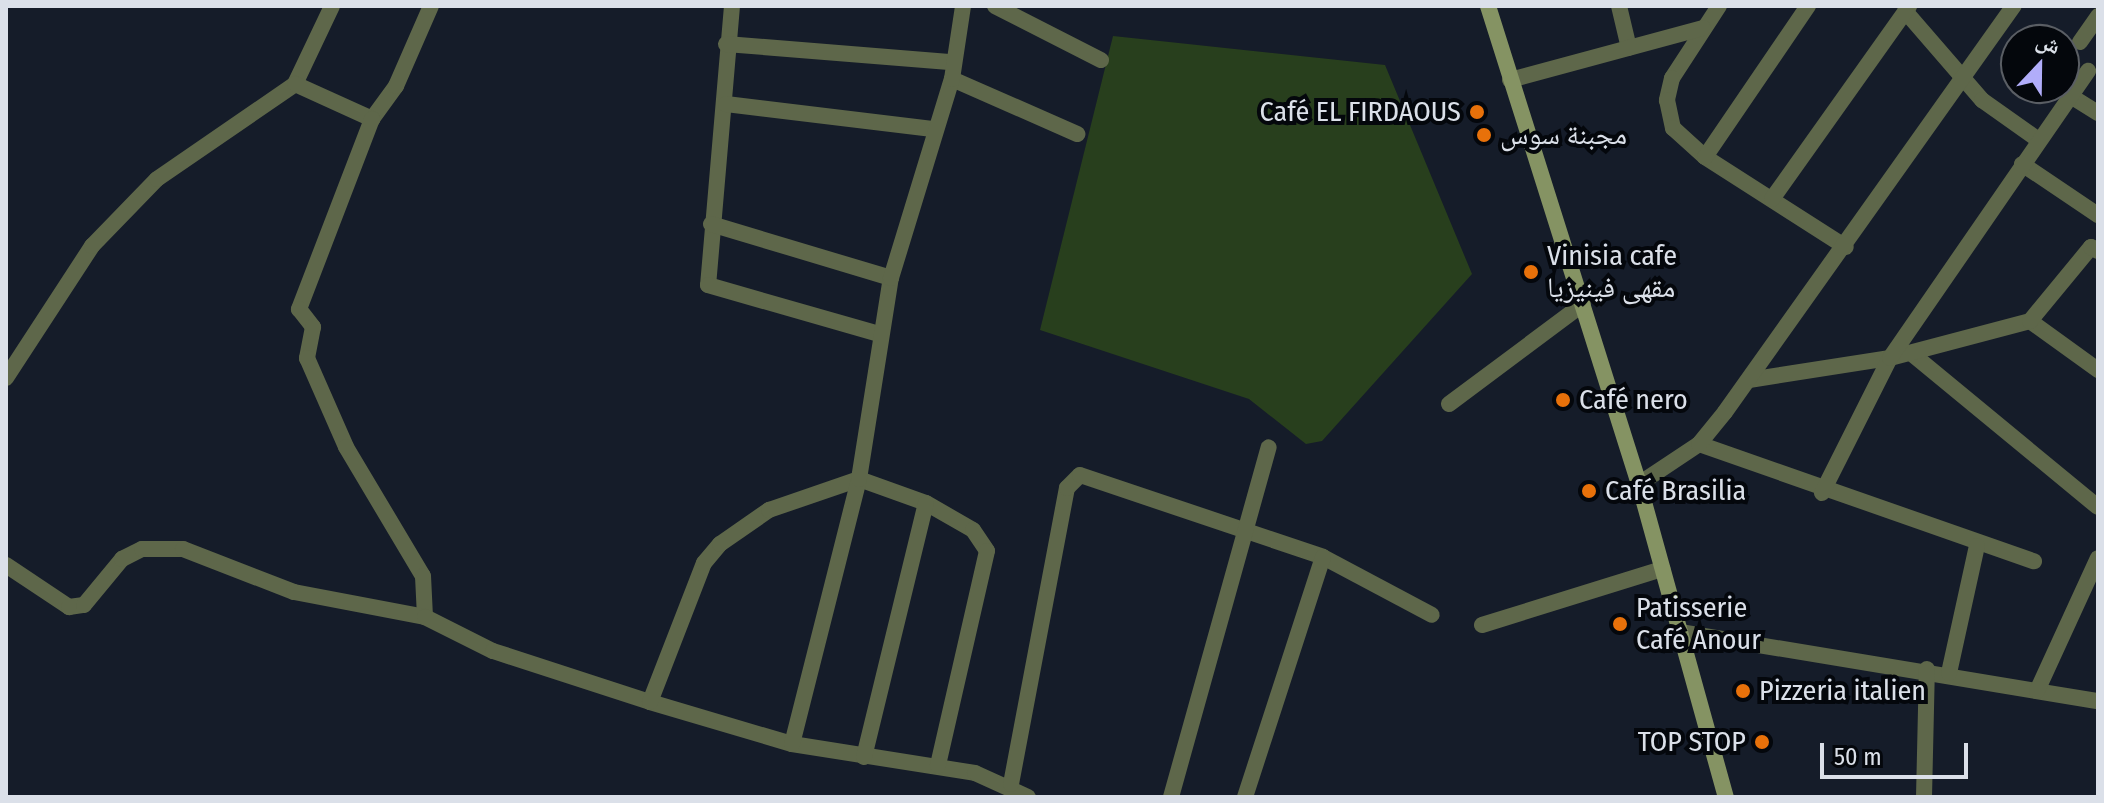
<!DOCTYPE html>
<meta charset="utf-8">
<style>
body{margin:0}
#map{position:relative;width:2104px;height:803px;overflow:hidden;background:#151c29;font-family:"Fira Sans Condensed","Noto Naskh Arabic",sans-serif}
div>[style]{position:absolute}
.green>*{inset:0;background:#283f1d}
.minor>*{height:16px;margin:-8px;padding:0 8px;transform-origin:8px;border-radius:8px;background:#5e674a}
.secondary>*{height:16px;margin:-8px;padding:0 8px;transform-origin:8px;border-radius:8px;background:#859363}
.dots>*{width:22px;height:22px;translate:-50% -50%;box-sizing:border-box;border:4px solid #04070c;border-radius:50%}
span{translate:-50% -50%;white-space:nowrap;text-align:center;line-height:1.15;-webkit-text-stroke:8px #04070c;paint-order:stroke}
.poi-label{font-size:28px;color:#dbe0e9}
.right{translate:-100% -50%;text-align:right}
.left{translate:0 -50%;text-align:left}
.frame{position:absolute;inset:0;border:8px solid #dbe0e9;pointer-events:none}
.north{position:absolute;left:2000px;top:24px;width:80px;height:80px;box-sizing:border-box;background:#04070c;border:2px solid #5a5e64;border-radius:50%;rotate:22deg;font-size:22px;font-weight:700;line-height:32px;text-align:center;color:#dbe0e9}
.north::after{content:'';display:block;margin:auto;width:28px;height:36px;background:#b1adfa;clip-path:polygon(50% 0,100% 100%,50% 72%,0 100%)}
.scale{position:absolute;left:1820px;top:743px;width:148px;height:36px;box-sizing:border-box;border:4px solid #dbe0e9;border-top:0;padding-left:10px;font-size:24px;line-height:28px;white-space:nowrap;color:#dbe0e9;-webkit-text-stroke:6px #04070c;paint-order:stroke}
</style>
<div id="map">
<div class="green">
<div style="clip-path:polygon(1113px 36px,1385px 65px,1472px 274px,1322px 441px,1306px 444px,1249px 399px,1040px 330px)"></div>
</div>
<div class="minor">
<div style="left:732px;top:6px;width:280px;rotate:94.9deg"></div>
<div style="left:708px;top:285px;width:178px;rotate:16deg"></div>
<div style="left:995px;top:6px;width:119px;rotate:27deg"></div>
<div style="left:1619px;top:6px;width:43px;rotate:76.6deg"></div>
<div style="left:1719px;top:6px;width:86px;rotate:123.1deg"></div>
<div style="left:1672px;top:78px;width:23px;rotate:103deg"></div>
<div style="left:1667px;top:100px;width:29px;rotate:78deg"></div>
<div style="left:1673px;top:128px;width:43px;rotate:42.2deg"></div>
<div style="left:1705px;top:157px;width:167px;rotate:32.6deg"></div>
<div style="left:1905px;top:11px;width:118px;rotate:49.1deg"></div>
<div style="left:1982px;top:100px;width:67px;rotate:35.3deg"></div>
<div style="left:2080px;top:42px;width:32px;rotate:-55deg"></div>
<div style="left:726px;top:44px;width:227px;rotate:4.6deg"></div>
<div style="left:952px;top:79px;width:137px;rotate:23.7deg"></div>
<div style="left:1510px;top:80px;width:200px;rotate:-15.1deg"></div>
<div style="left:295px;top:84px;width:86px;rotate:-64.6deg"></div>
<div style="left:2069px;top:95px;width:34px;rotate:32deg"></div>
<div style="left:726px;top:104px;width:208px;rotate:6.9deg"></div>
<div style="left:372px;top:119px;width:41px;rotate:-54deg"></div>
<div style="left:396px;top:86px;width:87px;rotate:-66.4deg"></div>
<div style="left:1705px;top:157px;width:183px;rotate:-55.7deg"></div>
<div style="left:2022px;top:164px;width:92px;rotate:33.9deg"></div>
<div style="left:1772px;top:199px;width:237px;rotate:-54.6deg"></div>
<div style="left:711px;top:224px;width:188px;rotate:16.7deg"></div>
<div style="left:2030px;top:321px;width:84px;rotate:35.8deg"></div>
<div style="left:1911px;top:353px;width:242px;rotate:39.5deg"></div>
<div style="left:6px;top:378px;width:158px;rotate:-56.9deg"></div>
<div style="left:92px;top:246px;width:93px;rotate:-45.9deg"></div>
<div style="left:157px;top:179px;width:168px;rotate:-34.5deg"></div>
<div style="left:295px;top:84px;width:85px;rotate:24.4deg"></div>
<div style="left:372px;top:119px;width:204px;rotate:111deg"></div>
<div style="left:299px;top:309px;width:23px;rotate:52deg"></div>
<div style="left:313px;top:327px;width:32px;rotate:101deg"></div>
<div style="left:307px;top:358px;width:97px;rotate:66.3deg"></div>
<div style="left:346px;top:447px;width:150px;rotate:59.2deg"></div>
<div style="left:423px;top:576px;width:41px;rotate:87.2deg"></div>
<div style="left:1749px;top:380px;width:143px;rotate:-8.9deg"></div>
<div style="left:1890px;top:358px;width:145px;rotate:-14.8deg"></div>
<div style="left:2030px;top:321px;width:96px;rotate:-50.5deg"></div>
<div style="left:2091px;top:247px;width:8px;rotate:30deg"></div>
<div style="left:1449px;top:404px;width:167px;rotate:-36.7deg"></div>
<div style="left:1699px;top:444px;width:355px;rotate:19.3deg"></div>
<div style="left:1639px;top:484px;width:72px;rotate:-33.7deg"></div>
<div style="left:1699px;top:444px;width:41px;rotate:-50.9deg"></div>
<div style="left:1725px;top:412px;width:498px;rotate:-54.6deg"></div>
<div style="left:1822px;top:493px;width:151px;rotate:-63.3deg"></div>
<div style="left:1890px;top:358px;width:349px;rotate:-55.4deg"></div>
<div style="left:6px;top:565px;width:76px;rotate:33.7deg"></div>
<div style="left:69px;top:607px;width:15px;rotate:-8deg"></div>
<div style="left:84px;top:605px;width:60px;rotate:-50.4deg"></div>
<div style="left:122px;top:559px;width:22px;rotate:-27deg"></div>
<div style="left:142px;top:549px;width:41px"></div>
<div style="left:183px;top:549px;width:119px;rotate:21.2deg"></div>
<div style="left:294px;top:592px;width:133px;rotate:10.8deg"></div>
<div style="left:425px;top:617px;width:76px;rotate:26.6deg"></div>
<div style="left:493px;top:651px;width:165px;rotate:18deg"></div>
<div style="left:650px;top:702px;width:148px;rotate:16.5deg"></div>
<div style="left:792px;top:744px;width:185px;rotate:9deg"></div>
<div style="left:975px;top:773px;width:58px;rotate:24.4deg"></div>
<div style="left:1482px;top:625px;width:189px;rotate:-17.3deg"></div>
<div style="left:1680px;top:632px;width:424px;rotate:9.4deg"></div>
<div style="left:1949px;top:673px;width:130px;rotate:-77.6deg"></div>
<div style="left:2037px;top:691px;width:146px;rotate:-65.4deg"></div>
<div style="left:650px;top:702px;width:149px;rotate:-68.8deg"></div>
<div style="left:704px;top:563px;width:25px;rotate:-50deg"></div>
<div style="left:720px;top:544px;width:60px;rotate:-34.8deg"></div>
<div style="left:769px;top:510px;width:95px;rotate:-19deg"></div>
<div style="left:859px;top:479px;width:71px;rotate:19.7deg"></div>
<div style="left:926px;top:503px;width:54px;rotate:29.9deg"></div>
<div style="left:973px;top:530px;width:25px;rotate:56deg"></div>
<div style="left:987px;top:551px;width:220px;rotate:102.9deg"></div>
<div style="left:792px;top:744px;width:273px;rotate:-75.8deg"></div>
<div style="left:859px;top:479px;width:204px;rotate:-81deg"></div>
<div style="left:891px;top:278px;width:208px;rotate:-73deg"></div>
<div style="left:952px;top:79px;width:74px;rotate:-81.4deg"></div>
<div style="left:864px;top:757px;width:261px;rotate:-76.3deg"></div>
<div style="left:1011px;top:784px;width:301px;rotate:-79.3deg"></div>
<div style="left:1067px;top:488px;width:18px;rotate:-45deg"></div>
<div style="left:1080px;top:475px;width:256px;rotate:18.6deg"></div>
<div style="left:1323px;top:557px;width:123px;rotate:28deg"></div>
<div style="left:1171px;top:797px;width:363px;rotate:-74.4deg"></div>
<div style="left:1245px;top:797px;width:252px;rotate:-72deg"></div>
<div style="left:1924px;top:797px;width:128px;rotate:-88.7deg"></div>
</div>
<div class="secondary">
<div style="left:1488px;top:6px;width:501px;rotate:72.47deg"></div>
<div style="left:1639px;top:484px;width:325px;rotate:74.5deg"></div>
</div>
<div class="dots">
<div style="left:1477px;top:112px;background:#e8710a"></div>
<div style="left:1484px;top:135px;background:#e8710a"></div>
<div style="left:1531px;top:272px;background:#e8710a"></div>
<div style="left:1563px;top:400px;background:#e8710a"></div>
<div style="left:1589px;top:491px;background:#e8710a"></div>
<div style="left:1620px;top:624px;background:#e8710a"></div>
<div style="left:1743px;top:691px;background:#e8710a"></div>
<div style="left:1762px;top:742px;background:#e8710a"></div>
</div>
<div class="poi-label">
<span class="right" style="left:1461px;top:112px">Café EL FIRDAOUS</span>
<span class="left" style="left:1500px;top:135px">مجبنة سوس</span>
<span class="left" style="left:1547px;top:272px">Vinisia cafe<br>مقهى فينيزيا</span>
<span class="left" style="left:1579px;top:400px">Café nero</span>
<span class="left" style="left:1605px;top:491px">Café Brasilia</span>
<span class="left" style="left:1636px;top:624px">Patisserie<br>Café Anour</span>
<span class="left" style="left:1759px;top:691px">Pizzeria italien</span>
<span class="right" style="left:1746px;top:742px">TOP STOP</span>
</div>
<div class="frame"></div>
<div class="north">ش</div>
<div class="scale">50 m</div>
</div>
